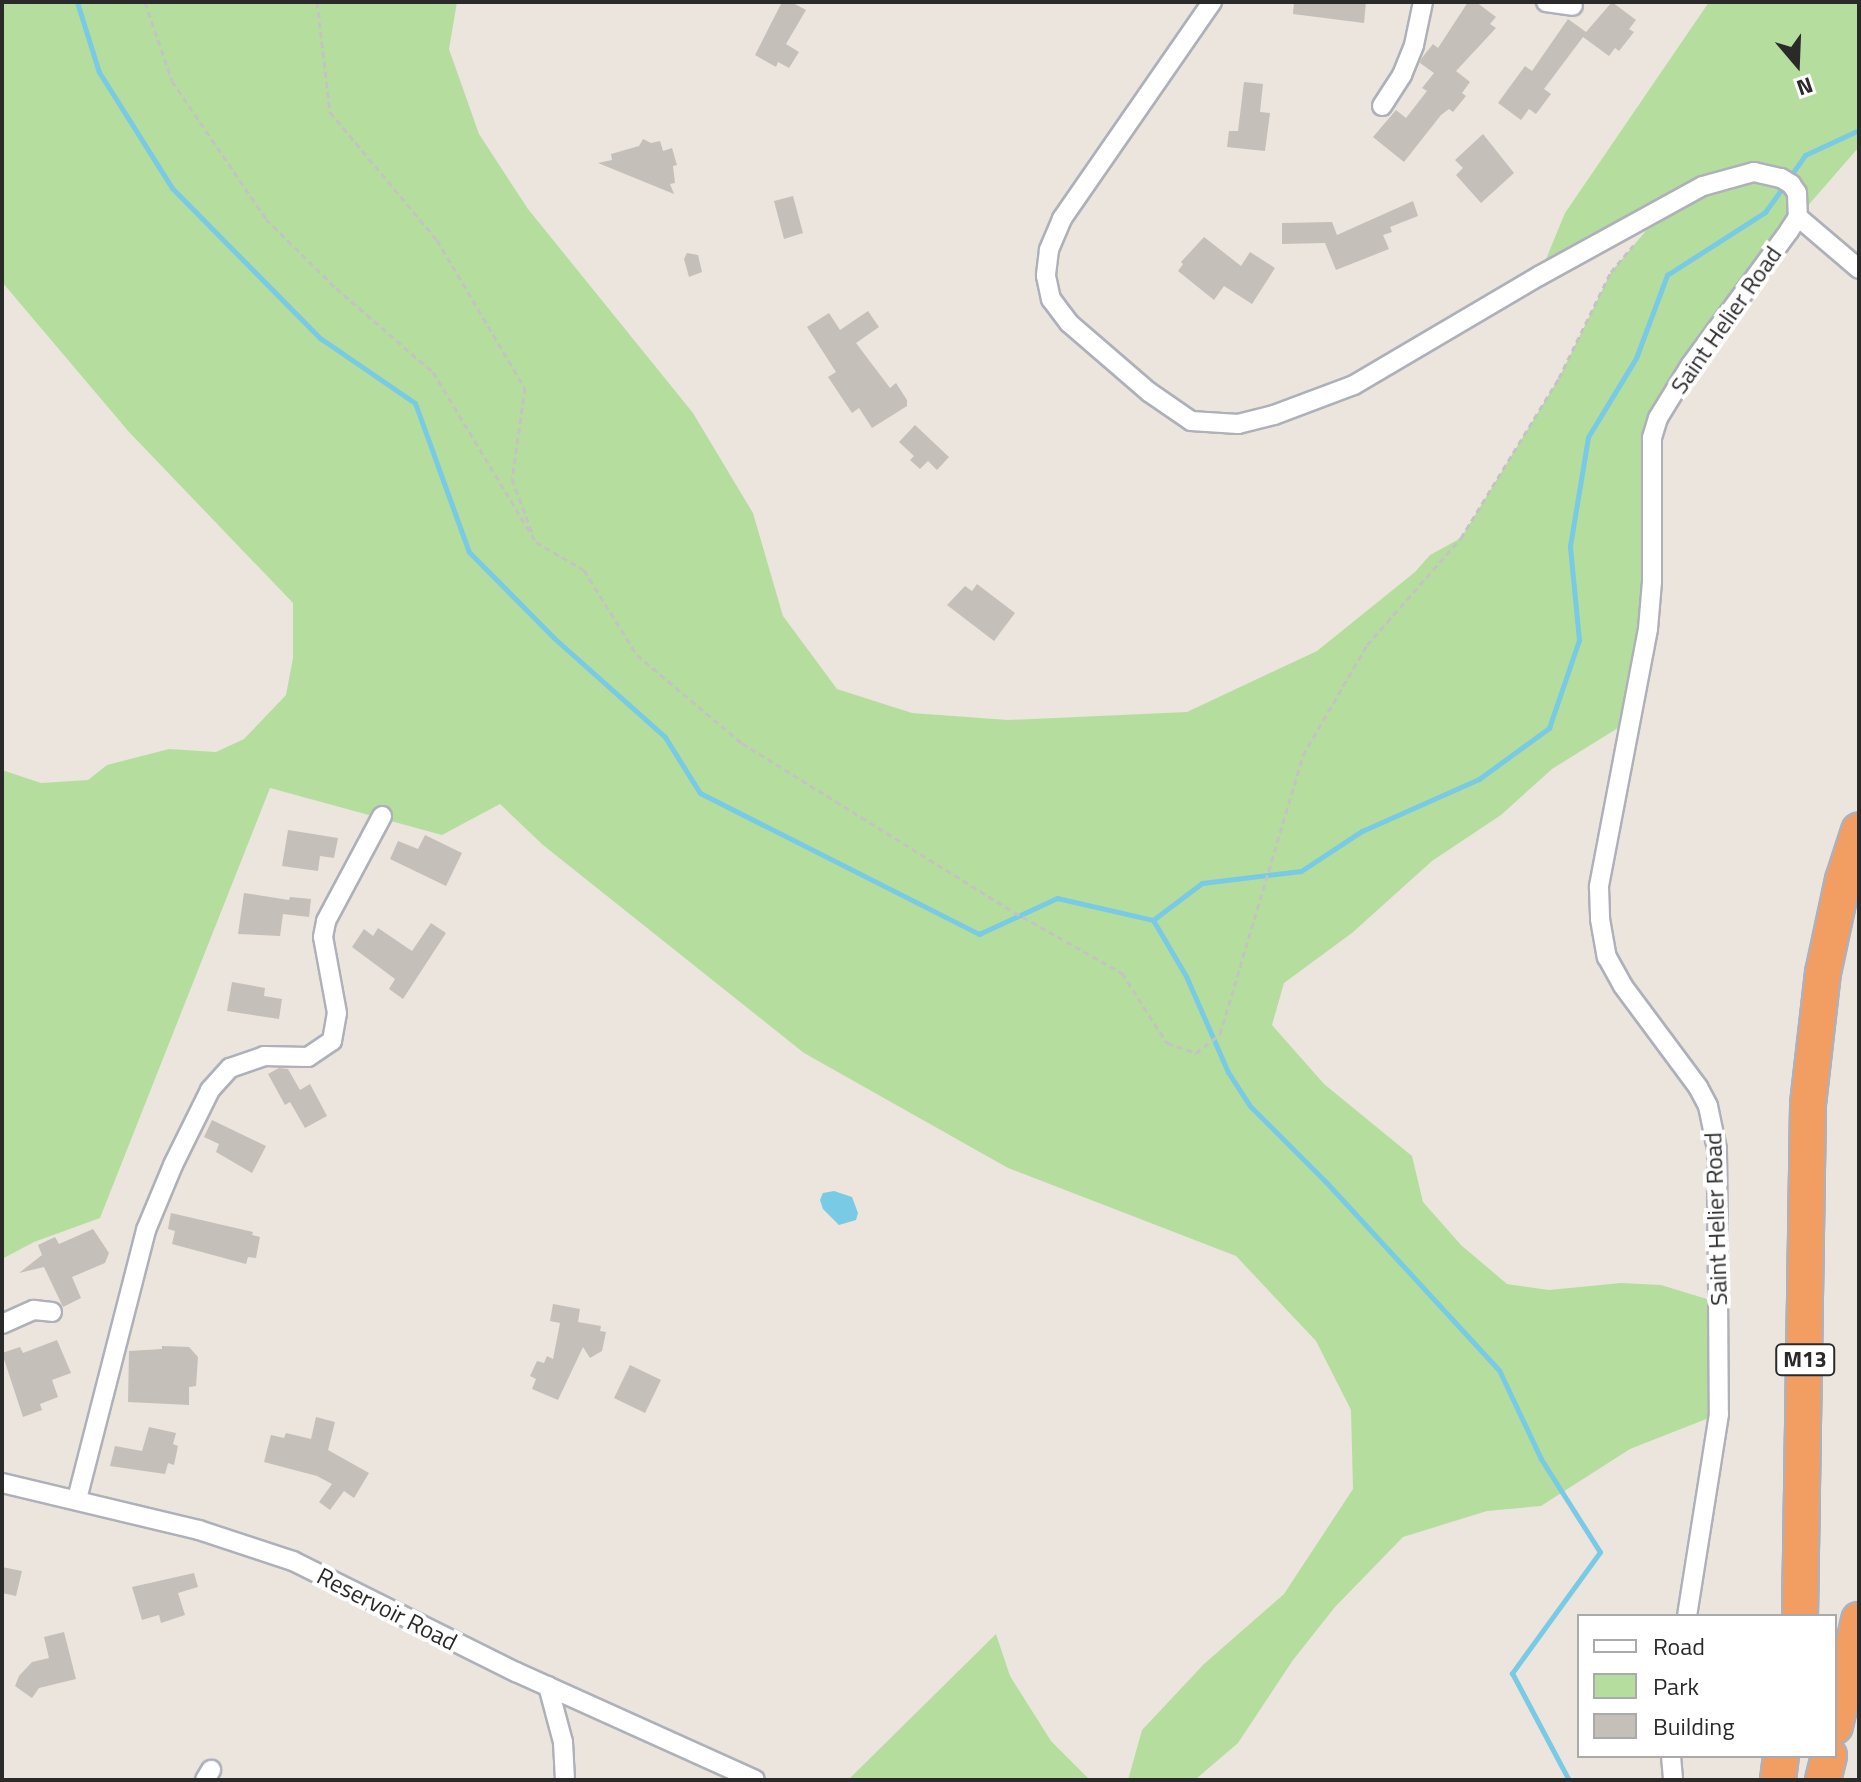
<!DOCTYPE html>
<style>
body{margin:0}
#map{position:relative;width:1861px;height:1782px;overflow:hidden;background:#ebe5de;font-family:"Titillium Web",sans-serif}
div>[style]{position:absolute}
.green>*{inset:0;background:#b5de9e}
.water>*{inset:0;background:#78cae5}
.stream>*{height:5px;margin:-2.5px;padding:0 2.5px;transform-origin:2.5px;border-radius:2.5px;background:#78cae5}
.building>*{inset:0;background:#c4bfb9}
.path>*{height:3px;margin-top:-1.5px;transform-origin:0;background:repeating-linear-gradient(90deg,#c3c3c3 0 6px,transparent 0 10px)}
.roads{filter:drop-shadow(2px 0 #aeb0ba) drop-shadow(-2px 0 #aeb0ba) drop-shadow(0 2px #aeb0ba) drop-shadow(0 -2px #aeb0ba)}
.street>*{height:18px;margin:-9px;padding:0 9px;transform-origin:9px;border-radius:9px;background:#fff}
.highway>*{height:34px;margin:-17px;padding:0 17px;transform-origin:17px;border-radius:17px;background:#f29e62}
span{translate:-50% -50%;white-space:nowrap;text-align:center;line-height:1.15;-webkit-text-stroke:8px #fff;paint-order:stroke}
.shield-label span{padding:2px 6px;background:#fff;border:2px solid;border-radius:6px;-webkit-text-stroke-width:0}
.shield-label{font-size:22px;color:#2a2a2a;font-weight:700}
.street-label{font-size:24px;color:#2a2a2a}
.frame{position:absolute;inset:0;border:4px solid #2a2a2a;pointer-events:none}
.legend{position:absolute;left:1577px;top:1614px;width:260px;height:144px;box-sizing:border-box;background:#fff;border:2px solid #aaa;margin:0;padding:10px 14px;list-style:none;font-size:24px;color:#2a2a2a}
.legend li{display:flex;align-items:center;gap:16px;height:40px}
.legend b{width:40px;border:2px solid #aaa}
.north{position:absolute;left:1757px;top:24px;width:80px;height:80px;-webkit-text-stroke:6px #fff;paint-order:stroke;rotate:161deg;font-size:22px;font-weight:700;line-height:32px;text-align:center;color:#2a2a2a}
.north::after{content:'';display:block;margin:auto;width:28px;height:36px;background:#2a2a2a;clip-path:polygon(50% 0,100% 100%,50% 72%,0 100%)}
</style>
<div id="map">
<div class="green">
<div style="clip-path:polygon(2px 2px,457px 2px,449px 49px,479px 134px,528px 209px,693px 413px,753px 513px,783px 616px,837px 689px,912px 713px,1008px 720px,1187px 712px,1317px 651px,1415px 572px,1430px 555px,1461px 538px,1559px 378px,1611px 272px,1667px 206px,1539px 276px,1565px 213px,1709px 2px,1859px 2px,1859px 147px,1798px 217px,1658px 418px,1652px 539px,1634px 718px,1552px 769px,1501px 815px,1432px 861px,1352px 933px,1284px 983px,1272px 1025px,1324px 1084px,1412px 1156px,1423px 1202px,1461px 1245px,1507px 1284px,1549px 1290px,1621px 1283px,1661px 1285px,1720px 1303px,1719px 1414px,1630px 1449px,1541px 1506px,1487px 1511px,1403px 1537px,1335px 1607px,1293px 1660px,1238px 1743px,1196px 1779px,1128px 1780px,1142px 1730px,1204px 1664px,1284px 1594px,1353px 1489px,1351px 1410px,1316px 1341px,1236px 1256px,1008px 1168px,804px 1053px,543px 845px,500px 804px,442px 835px,270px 788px,100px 1218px,34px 1242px,2px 1259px,2px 770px,41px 783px,88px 780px,107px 765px,169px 749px,216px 752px,244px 739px,286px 695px,293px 658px,293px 603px,129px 432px,2px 282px)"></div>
<div style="clip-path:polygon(996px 1634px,1010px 1676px,1051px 1741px,1090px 1780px,848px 1780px)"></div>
</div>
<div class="water">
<div style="clip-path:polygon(834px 1191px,852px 1197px,858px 1213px,856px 1220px,839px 1225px,823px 1209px,820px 1200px,823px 1193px)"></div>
</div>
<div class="stream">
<div style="left:77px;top:2px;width:73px;rotate:72.6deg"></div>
<div style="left:99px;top:72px;width:137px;rotate:57.8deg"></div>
<div style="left:172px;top:188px;width:211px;rotate:45.4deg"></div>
<div style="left:320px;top:338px;width:115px;rotate:34.4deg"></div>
<div style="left:415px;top:403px;width:158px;rotate:70.1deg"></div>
<div style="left:469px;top:552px;width:121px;rotate:45.3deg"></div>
<div style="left:554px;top:638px;width:149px;rotate:41.7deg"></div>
<div style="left:665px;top:737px;width:66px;rotate:58deg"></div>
<div style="left:700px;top:793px;width:313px;rotate:26.8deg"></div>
<div style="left:979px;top:934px;width:86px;rotate:-24.8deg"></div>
<div style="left:1057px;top:898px;width:98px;rotate:12.9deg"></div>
<div style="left:1153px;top:920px;width:65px;rotate:59.5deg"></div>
<div style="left:1186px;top:976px;width:105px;rotate:66.4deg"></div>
<div style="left:1228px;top:1072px;width:40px;rotate:57.1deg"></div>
<div style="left:1250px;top:1106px;width:107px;rotate:45deg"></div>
<div style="left:1326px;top:1182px;width:255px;rotate:47.4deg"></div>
<div style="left:1499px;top:1370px;width:98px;rotate:64.7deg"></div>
<div style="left:1541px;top:1459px;width:110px;rotate:57.6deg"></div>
<div style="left:1600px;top:1552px;width:150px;rotate:126deg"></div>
<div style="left:1512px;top:1673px;width:121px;rotate:62deg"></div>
<div style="left:1789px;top:178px;width:28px;rotate:-55deg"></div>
<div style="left:1805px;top:155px;width:60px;rotate:-24.8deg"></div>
<div style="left:1153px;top:920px;width:61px;rotate:-37.1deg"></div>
<div style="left:1202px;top:883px;width:100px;rotate:-6.9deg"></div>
<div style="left:1301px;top:871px;width:73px;rotate:-33.3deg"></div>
<div style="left:1362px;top:831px;width:128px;rotate:-24deg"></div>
<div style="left:1479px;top:779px;width:87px;rotate:-36.1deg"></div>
<div style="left:1549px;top:728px;width:93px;rotate:-71.2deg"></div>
<div style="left:1579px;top:640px;width:94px;rotate:-95.5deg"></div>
<div style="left:1570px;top:546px;width:110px;rotate:-80.6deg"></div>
<div style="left:1588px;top:437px;width:92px;rotate:-58.7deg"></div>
<div style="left:1636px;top:358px;width:89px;rotate:-69.5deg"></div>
<div style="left:1667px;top:275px;width:117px;rotate:-32.7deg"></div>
<div style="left:1765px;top:212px;width:32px;rotate:-54deg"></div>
</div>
<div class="building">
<div style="clip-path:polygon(782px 2px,791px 2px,806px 10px,786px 44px,799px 52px,789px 68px,778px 62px,776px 67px,755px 55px)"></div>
<div style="clip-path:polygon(1294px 2px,1366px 2px,1364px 23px,1293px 14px)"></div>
<div style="clip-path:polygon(1468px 2px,1476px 2px,1496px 17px,1490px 24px,1496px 28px,1456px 71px,1470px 82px,1462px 93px,1466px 96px,1453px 112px,1449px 109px,1441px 115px,1404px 162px,1373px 137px,1396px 110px,1406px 118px,1427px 91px,1422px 88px,1434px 73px,1420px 63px,1421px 59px,1433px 44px,1438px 48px)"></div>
<div style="clip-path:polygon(1612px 2px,1636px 20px,1629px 29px,1634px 32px,1619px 51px,1615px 48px,1609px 56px,1583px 37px,1544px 89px,1551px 94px,1536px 114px,1529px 109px,1521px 120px,1498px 103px,1525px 66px,1532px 71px,1568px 19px,1586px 32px)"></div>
<div style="clip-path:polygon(1244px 82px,1263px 84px,1260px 112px,1270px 113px,1265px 151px,1227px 147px,1229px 131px,1238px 131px)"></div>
<div style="clip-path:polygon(1483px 134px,1514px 173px,1481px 203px,1456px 175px,1463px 168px,1455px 160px)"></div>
<div style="clip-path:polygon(643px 139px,651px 143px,660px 141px,663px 151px,672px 148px,677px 165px,673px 166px,675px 183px,670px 184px,674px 194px,598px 163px,612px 160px,611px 154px,639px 146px)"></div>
<div style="clip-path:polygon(793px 196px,803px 233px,784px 239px,774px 201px)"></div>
<div style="clip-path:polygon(1413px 201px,1418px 216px,1390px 227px,1392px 232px,1383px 235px,1389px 249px,1336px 270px,1325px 243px,1282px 244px,1282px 223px,1332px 222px,1337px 235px)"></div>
<div style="clip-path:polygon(1204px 237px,1241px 266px,1250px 252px,1275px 268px,1252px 304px,1224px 286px,1214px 300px,1178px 271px,1183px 264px,1181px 262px)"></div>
<div style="clip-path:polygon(687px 253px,698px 255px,702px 272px,689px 277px,684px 259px)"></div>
<div style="clip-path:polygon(868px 311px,879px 327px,856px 343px,890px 388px,896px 383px,907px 400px,907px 406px,872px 428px,859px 408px,852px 413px,828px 377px,836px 372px,807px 327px,829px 313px,840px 330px)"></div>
<div style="clip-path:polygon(915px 425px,949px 457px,937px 470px,928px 461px,920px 469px,910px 460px,914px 456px,899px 442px)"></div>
<div style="clip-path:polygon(977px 584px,1015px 613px,994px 641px,947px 605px,965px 586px,972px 591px)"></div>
<div style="clip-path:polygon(288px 830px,338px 838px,334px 858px,320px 856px,318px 871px,282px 866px)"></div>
<div style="clip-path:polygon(425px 835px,462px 853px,446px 886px,390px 859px,398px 841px,418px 849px)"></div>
<div style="clip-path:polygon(244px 893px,289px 900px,290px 897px,311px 899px,309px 917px,283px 914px,280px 936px,238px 934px)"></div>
<div style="clip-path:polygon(431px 923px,446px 933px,403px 999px,389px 989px,395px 979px,352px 947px,364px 929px,373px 936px,378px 928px,412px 951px)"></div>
<div style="clip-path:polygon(232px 982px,265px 988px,264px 996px,282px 999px,279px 1019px,227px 1011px)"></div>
<div style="clip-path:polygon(279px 1068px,288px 1069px,300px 1090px,310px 1084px,327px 1116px,305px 1128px,290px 1102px,285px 1105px,268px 1074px)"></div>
<div style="clip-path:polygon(212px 1120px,266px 1146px,252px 1173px,216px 1152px,219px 1144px,204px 1137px)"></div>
<div style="clip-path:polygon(171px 1213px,253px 1232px,252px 1235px,260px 1237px,256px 1258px,248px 1257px,246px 1264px,172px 1244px,175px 1231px,168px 1229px)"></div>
<div style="clip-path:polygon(93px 1229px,109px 1253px,105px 1263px,72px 1277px,81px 1298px,63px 1307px,44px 1267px,19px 1273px,42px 1255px,38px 1245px,55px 1237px,59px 1244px)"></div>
<div style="clip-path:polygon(553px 1304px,580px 1309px,578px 1322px,601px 1326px,600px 1331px,606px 1332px,602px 1351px,590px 1358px,583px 1347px,558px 1400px,532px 1389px,536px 1379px,530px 1376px,537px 1361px,544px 1363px,547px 1356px,553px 1359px,560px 1323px,550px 1321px)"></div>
<div style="clip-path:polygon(57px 1340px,71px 1373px,52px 1380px,58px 1397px,40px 1404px,42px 1410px,23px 1417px,2px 1353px,20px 1347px,23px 1353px)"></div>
<div style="clip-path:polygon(162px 1346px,189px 1347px,198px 1357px,196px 1386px,189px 1387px,189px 1405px,128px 1402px,129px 1351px,162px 1349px)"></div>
<div style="clip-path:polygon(630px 1365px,661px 1380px,645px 1413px,614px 1398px)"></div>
<div style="clip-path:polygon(316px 1417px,335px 1422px,328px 1450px,369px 1473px,354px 1498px,344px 1491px,330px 1510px,319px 1502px,332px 1484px,317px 1476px,264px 1462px,271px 1435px,284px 1438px,286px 1433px,311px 1439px)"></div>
<div style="clip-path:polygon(149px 1427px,176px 1433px,173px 1444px,178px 1446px,174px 1465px,168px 1463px,165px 1474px,110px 1466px,115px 1446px,142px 1451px)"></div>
<div style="clip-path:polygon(2px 1567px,22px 1571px,16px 1596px,2px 1593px)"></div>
<div style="clip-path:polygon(194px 1573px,198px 1587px,178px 1593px,185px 1615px,161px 1623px,159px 1615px,142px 1620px,132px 1587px)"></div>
<div style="clip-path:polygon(64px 1632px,76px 1679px,39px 1688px,32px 1698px,15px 1686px,19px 1676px,32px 1662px,49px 1658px,44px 1637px)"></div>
</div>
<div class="path">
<div style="left:145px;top:2px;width:83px;rotate:71.1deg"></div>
<div style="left:172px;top:81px;width:167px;rotate:55.7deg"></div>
<div style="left:266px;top:219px;width:98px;rotate:44.6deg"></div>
<div style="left:336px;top:288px;width:128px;rotate:40.9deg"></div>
<div style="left:433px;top:372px;width:199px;rotate:58.8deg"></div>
<div style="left:536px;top:542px;width:56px;rotate:30.3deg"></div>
<div style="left:584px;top:570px;width:100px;rotate:58.1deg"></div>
<div style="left:637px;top:655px;width:137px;rotate:40deg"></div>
<div style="left:742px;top:743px;width:320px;rotate:31.9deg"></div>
<div style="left:1014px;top:912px;width:124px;rotate:29.5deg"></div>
<div style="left:1122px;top:973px;width:83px;rotate:57.3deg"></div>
<div style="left:1167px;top:1043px;width:31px;rotate:19deg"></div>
<div style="left:1196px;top:1053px;width:31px;rotate:-38deg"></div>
<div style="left:1220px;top:1034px;width:291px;rotate:-73.4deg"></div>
<div style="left:1303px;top:755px;width:127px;rotate:-59.8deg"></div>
<div style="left:1367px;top:645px;width:142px;rotate:-48.7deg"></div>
<div style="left:1461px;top:538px;width:188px;rotate:-58.5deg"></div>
<div style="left:1559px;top:378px;width:118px;rotate:-63.9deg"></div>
<div style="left:1611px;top:272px;width:35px;rotate:-50deg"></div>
<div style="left:317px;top:2px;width:111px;rotate:83.3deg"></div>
<div style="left:330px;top:112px;width:167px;rotate:50.1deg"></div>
<div style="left:437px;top:240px;width:172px;rotate:59.3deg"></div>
<div style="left:525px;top:388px;width:92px;rotate:98.1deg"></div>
<div style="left:512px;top:479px;width:60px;rotate:69.4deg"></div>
</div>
<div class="roads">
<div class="street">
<div style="left:1212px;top:2px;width:264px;rotate:124.7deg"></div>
<div style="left:1062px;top:219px;width:34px;rotate:113deg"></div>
<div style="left:1049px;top:250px;width:26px;rotate:97deg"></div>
<div style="left:1046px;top:276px;width:24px;rotate:78deg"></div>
<div style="left:1051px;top:299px;width:30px;rotate:53deg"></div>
<div style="left:1069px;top:323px;width:106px;rotate:40.8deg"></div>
<div style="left:1149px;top:392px;width:51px;rotate:34.6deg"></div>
<div style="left:1191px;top:421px;width:47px;rotate:3.7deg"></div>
<div style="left:1238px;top:424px;width:37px;rotate:-14deg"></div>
<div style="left:1274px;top:415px;width:85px;rotate:-20.6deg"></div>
<div style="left:1354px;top:385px;width:215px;rotate:-30.5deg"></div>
<div style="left:1539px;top:276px;width:187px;rotate:-28.8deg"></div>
<div style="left:1703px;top:186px;width:53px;rotate:-15.4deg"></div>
<div style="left:1754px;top:172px;width:28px;rotate:13deg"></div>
<div style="left:1781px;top:178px;width:12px;rotate:31deg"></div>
<div style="left:1791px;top:184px;width:11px;rotate:56deg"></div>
<div style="left:1797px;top:193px;width:24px;rotate:88deg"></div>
<div style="left:1798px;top:217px;width:17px;rotate:123deg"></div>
<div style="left:1789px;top:231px;width:167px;rotate:126.3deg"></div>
<div style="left:1690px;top:366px;width:61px;rotate:121.6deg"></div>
<div style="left:1658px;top:418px;width:21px;rotate:107deg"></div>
<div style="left:1652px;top:438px;width:144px;rotate:90deg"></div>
<div style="left:1652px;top:582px;width:47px;rotate:94.9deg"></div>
<div style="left:1648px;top:629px;width:263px;rotate:100.8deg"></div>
<div style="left:1599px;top:887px;width:32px;rotate:88deg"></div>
<div style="left:1600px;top:919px;width:39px;rotate:80deg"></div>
<div style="left:1607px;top:957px;width:33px;rotate:61deg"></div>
<div style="left:1623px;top:986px;width:126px;rotate:53.4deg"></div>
<div style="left:1698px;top:1087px;width:21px;rotate:62deg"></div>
<div style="left:1708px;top:1106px;width:44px;rotate:78.2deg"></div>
<div style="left:1717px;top:1149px;width:265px;rotate:89.6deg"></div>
<div style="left:1719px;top:1414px;width:205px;rotate:99deg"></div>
<div style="left:1546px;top:2px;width:27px;rotate:8deg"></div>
<div style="left:1382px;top:106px;width:37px;rotate:-57deg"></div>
<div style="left:1402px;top:75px;width:32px;rotate:-68deg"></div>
<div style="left:1414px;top:45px;width:44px;rotate:-78.2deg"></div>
<div style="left:1798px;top:217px;width:80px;rotate:40.4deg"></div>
<div style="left:2px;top:1324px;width:35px;rotate:-24deg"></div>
<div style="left:34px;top:1310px;width:18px;rotate:6deg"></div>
<div style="left:2px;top:1483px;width:203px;rotate:13.4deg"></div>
<div style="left:199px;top:1530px;width:99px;rotate:18.3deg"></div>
<div style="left:293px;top:1561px;width:249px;rotate:26.5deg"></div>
<div style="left:516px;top:1672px;width:262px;rotate:24.3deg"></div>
<div style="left:77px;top:1499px;width:278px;rotate:-75.6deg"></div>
<div style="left:146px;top:1230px;width:70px;rotate:-67.4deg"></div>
<div style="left:173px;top:1165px;width:84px;rotate:-63.7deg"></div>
<div style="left:210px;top:1090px;width:30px;rotate:-48deg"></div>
<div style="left:230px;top:1068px;width:36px;rotate:-19deg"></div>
<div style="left:264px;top:1056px;width:44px;rotate:1.3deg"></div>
<div style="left:308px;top:1057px;width:29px;rotate:-34deg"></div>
<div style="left:332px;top:1041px;width:28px;rotate:-80deg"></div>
<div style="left:337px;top:1013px;width:77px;rotate:-100.4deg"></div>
<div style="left:323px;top:937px;width:16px;rotate:-79deg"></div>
<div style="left:326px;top:921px;width:119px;rotate:-61.9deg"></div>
<div style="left:548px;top:1686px;width:58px;rotate:75deg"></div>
<div style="left:563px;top:1742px;width:38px;rotate:87deg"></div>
<div style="left:1671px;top:1756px;width:24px;rotate:85deg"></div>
<div style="left:205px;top:1780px;width:12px;rotate:-59deg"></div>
</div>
<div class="highway">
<div style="left:1800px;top:1616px;width:512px;rotate:-89.1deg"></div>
<div style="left:1808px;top:1104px;width:132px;rotate:-83.5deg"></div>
<div style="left:1823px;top:973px;width:95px;rotate:-77.9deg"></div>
<div style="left:1843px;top:880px;width:52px;rotate:-71.9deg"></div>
<div style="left:1835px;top:1726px;width:109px;rotate:-77.2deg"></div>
<div style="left:1778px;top:1780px;width:24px;rotate:-83deg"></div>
<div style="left:1823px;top:1780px;width:25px;rotate:-76deg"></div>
</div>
</div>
<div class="shield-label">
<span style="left:1805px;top:1360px">M13</span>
</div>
<div class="street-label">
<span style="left:1726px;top:320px;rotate:-55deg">Saint Helier Road</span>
<span style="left:1716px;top:1219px;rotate:-92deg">Saint Helier Road</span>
<span style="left:387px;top:1609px;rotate:27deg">Reservoir Road</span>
</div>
<div class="frame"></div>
<ul class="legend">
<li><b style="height:10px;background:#fff"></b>Road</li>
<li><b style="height:22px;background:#b5de9e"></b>Park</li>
<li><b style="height:22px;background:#c4bfb9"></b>Building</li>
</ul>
<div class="north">N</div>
</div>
